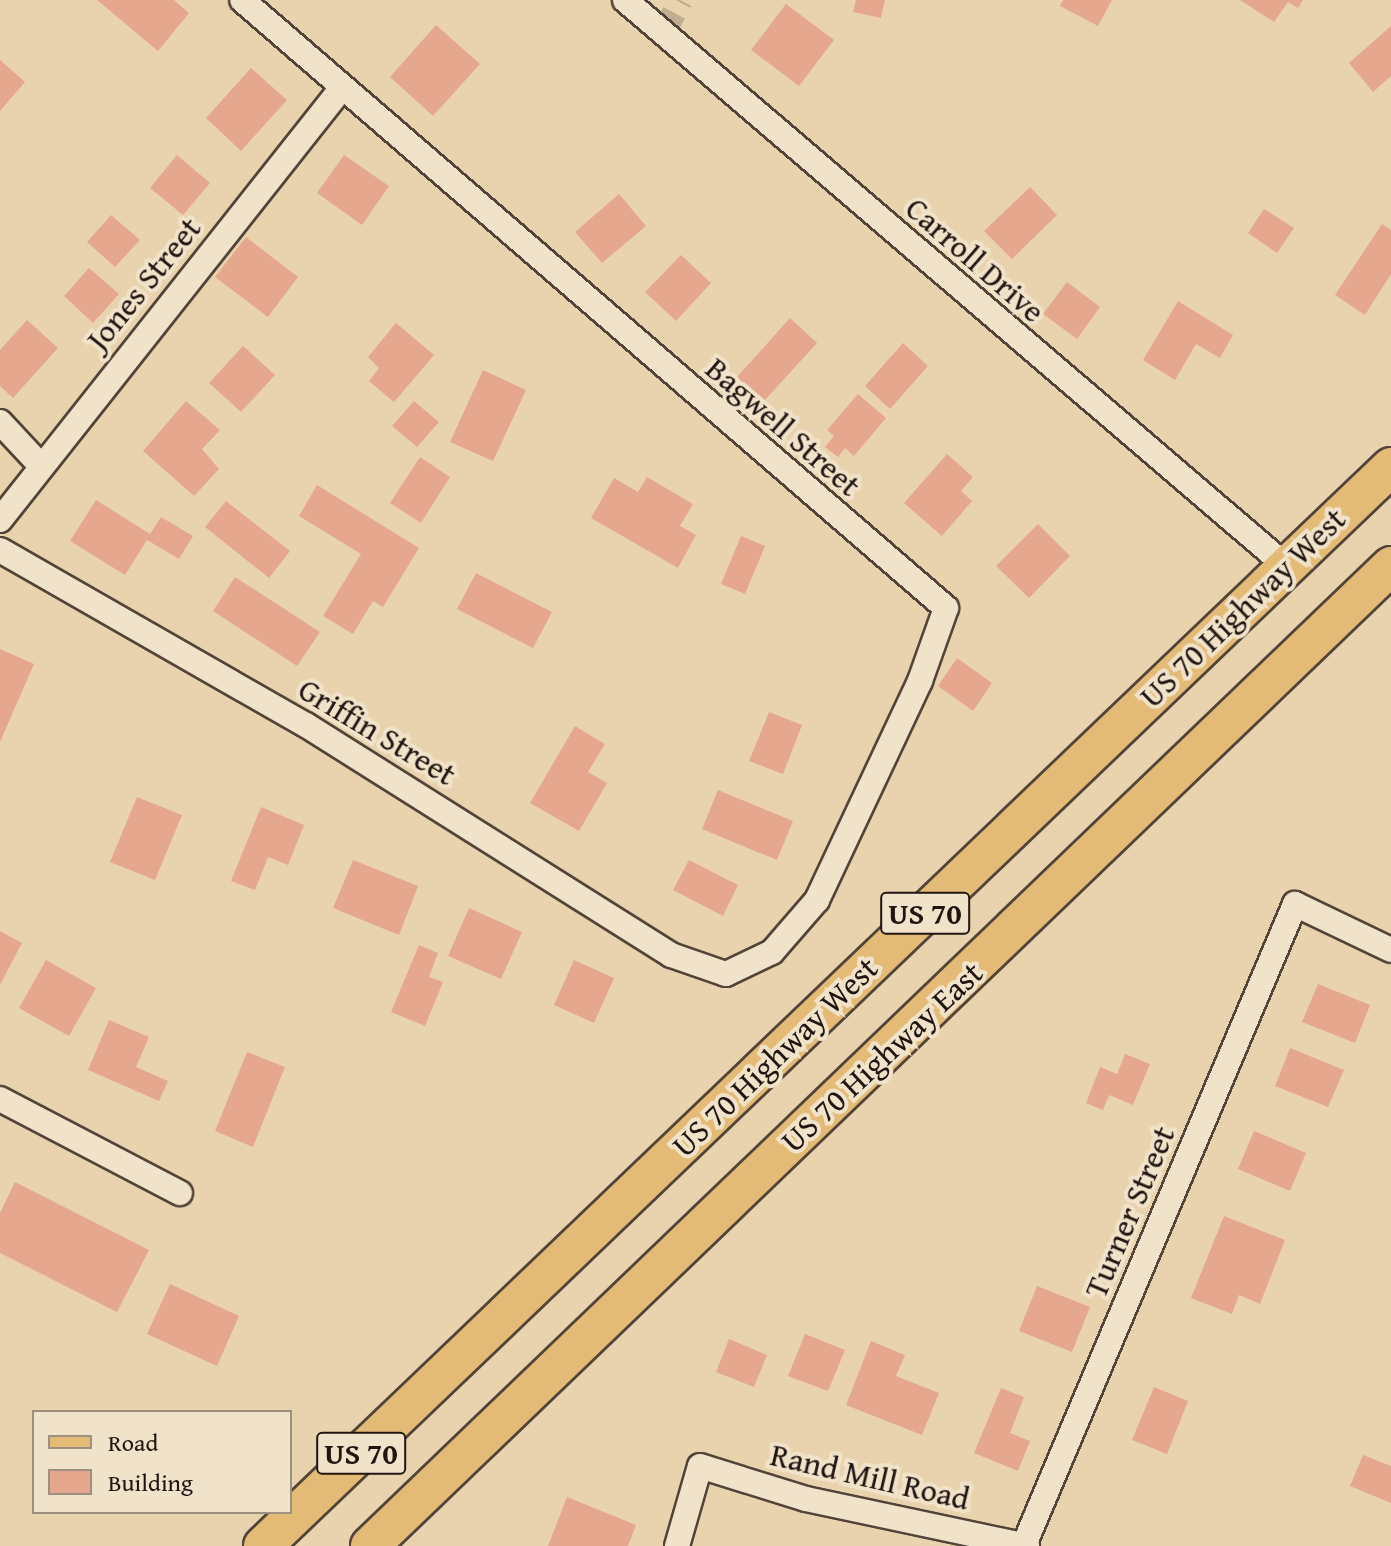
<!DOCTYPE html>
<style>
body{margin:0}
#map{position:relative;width:1391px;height:1546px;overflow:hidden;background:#e9d3ae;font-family:"Gentium Book Plus",serif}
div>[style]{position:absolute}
.building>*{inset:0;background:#e5a88e}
.minor-tunnel>*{height:24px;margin-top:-12px;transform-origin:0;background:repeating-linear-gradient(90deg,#c1ad8f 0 24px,transparent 0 36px)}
.roads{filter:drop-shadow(2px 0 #524438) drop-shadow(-2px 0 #524438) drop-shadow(0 2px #524438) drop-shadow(0 -2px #524438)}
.minor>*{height:24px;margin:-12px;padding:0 12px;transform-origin:12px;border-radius:12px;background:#f1e2ca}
.primary>*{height:38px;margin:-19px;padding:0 19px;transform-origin:19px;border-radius:19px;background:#e4ba77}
span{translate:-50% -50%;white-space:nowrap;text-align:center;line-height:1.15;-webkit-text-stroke:8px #f1e2ca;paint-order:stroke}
.shield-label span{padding:2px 6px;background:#f1e2ca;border:2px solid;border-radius:6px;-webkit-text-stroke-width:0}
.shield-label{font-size:30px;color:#201511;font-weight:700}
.street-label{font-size:32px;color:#201511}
.legend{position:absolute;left:32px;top:1410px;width:260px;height:104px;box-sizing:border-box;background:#f1e2ca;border:2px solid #9d9080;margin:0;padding:10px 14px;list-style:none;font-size:24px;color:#201511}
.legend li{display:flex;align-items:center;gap:16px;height:40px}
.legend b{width:40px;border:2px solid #9d9080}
</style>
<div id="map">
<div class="building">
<div style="clip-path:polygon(97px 0,174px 0,189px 13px,158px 51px)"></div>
<div style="clip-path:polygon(856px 0,885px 0,881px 18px,853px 12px)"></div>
<div style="clip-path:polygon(1063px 0,1112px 0,1098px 26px,1060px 6px)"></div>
<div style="clip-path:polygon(1240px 0,1303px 0,1298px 8px,1288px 2px,1274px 22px)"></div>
<div style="clip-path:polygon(786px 4px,834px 40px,799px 86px,751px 50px)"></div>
<div style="clip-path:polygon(436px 25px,480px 64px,433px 116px,390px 77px)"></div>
<div style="clip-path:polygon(1391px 26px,1391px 76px,1373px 92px,1349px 63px)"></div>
<div style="clip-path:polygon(0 60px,25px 82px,0 111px)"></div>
<div style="clip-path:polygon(251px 68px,287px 100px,241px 151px,206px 118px)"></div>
<div style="clip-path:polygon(177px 155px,210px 183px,183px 215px,150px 188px)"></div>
<div style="clip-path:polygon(344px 155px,389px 186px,362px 225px,317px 193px)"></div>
<div style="clip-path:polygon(1030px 187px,1057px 215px,1012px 259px,984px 231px)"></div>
<div style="clip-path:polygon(619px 194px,646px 226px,602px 263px,575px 232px)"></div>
<div style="clip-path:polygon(1264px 209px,1294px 228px,1277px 253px,1248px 233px)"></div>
<div style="clip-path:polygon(111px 215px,140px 240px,115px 267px,87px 242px)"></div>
<div style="clip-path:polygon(1382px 224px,1391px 230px,1391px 274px,1365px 315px,1335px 295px)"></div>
<div style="clip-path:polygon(246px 237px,298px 277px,268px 317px,215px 277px)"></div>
<div style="clip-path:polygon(681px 255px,711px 283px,676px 321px,645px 292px)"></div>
<div style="clip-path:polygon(89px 268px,119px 294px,93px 323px,64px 296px)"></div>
<div style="clip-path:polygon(1067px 282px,1100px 307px,1077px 339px,1043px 314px)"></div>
<div style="clip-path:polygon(1178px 301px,1233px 335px,1220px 358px,1196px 344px,1175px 380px,1143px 360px)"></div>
<div style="clip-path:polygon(790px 318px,817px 343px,764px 401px,737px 377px)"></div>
<div style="clip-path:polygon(27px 320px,58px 348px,13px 398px,0 386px,0 350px)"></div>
<div style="clip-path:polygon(396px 323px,434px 355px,394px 402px,369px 381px,379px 368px,368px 357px)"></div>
<div style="clip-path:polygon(903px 343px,928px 366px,890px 409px,865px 386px)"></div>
<div style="clip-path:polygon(243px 346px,275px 375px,241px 412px,209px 383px)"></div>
<div style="clip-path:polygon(483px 370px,526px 390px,493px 461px,450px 442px)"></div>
<div style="clip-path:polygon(858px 394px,886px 418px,854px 456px,845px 448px,838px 457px,825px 447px,834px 436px,827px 430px)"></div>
<div style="clip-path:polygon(186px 401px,220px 430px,202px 449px,219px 469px,194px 496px,143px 451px)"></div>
<div style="clip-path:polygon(414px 401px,439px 422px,417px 447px,392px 426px)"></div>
<div style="clip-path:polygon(947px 454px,973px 477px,961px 491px,972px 501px,942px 536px,904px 503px)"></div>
<div style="clip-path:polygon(420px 457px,450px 477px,421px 523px,390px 503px)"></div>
<div style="clip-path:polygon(647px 477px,693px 504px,680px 526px,696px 535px,678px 568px,591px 518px,614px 478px,638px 492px)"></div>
<div style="clip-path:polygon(317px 485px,419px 548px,383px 607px,373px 601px,353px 634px,323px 616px,361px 554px,299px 516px)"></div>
<div style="clip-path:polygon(96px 500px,150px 534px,161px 517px,193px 536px,179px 559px,147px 540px,125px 575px,70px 541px)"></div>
<div style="clip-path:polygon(226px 501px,290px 551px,269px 578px,205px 527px)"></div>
<div style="clip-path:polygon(1038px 524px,1070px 556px,1029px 598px,996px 566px)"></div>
<div style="clip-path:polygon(741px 536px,765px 546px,745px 594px,721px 584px)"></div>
<div style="clip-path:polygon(476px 573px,552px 612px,533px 648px,457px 609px)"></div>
<div style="clip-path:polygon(235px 577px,320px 632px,297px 666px,213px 611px)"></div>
<div style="clip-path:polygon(0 649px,34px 664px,0 742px)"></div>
<div style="clip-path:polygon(957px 658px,992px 683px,973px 711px,938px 686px)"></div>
<div style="clip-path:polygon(769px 712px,802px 725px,783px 774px,749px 761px)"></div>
<div style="clip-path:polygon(575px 726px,605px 744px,588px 772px,607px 783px,579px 831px,530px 803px)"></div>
<div style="clip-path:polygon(718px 790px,793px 821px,777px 860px,702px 829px)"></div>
<div style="clip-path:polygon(137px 797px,182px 815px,155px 880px,110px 862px)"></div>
<div style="clip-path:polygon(261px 807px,304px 825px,288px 865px,268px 857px,255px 890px,231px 881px)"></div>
<div style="clip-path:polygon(353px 860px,418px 886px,399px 935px,333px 908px)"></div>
<div style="clip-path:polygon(689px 860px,738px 885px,723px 916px,673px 890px)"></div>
<div style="clip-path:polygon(469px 908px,522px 932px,501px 979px,448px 956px)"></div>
<div style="clip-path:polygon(0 931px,22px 943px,0 985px)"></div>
<div style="clip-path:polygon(419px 945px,438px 953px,429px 977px,443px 982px,425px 1026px,391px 1012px)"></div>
<div style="clip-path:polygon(46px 960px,96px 988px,69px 1036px,19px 1008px)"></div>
<div style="clip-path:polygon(574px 960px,614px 978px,594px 1023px,554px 1005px)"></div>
<div style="clip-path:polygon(1318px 984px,1370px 1005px,1355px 1043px,1302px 1022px)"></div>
<div style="clip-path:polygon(109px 1020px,149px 1037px,136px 1067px,168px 1081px,159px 1101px,88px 1070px)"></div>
<div style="clip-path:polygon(1290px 1048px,1344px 1070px,1328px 1107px,1275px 1086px)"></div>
<div style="clip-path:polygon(247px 1052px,285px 1067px,253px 1147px,215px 1131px)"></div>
<div style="clip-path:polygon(1125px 1054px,1150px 1064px,1133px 1105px,1109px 1095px,1103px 1110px,1086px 1103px,1100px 1067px,1117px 1074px)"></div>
<div style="clip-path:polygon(1254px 1131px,1306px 1153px,1290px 1191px,1238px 1169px)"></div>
<div style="clip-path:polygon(15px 1182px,149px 1250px,117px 1312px,0 1253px,0 1213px)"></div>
<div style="clip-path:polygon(1224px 1216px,1285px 1240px,1260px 1304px,1239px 1295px,1232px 1314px,1191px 1298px)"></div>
<div style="clip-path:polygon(170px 1284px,239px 1316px,217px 1366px,147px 1334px)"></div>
<div style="clip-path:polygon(1037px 1286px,1090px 1307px,1072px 1352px,1019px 1331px)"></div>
<div style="clip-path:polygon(805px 1334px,845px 1350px,828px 1391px,788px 1376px)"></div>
<div style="clip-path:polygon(729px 1339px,767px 1355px,754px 1387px,716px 1372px)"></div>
<div style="clip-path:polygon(871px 1341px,905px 1355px,896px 1376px,939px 1393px,922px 1435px,846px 1405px)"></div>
<div style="clip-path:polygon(1154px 1387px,1188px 1401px,1167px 1454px,1132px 1440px)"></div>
<div style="clip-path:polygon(1001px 1388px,1024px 1397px,1010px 1433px,1030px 1441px,1018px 1471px,974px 1453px)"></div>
<div style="clip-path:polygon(1363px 1455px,1391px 1466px,1391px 1503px,1350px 1486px)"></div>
<div style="clip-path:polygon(567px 1497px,636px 1525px,628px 1546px,548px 1546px)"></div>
</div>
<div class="minor-tunnel">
<div style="left:663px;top:34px;width:38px;rotate:-62deg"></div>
</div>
<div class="roads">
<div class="minor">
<div style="left:625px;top:0;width:870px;rotate:40.57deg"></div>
<div style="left:0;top:422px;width:60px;rotate:47deg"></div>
<div style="left:0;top:520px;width:550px;rotate:-51.65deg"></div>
<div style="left:0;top:550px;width:353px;rotate:29.8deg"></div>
<div style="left:306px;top:725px;width:431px;rotate:32.2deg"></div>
<div style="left:671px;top:955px;width:58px;rotate:19.1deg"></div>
<div style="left:726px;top:974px;width:51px;rotate:-25.6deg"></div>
<div style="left:772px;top:952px;width:69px;rotate:-49.1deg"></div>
<div style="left:817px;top:900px;width:242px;rotate:-64.8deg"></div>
<div style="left:920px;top:681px;width:77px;rotate:-70.4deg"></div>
<div style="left:946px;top:608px;width:930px;rotate:-139.18deg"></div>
<div style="left:0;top:1099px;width:203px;rotate:27.6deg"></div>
<div style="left:1024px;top:1545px;width:696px;rotate:-67.08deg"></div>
<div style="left:1295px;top:904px;width:106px;rotate:25.6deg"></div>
<div style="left:677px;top:1546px;width:83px;rotate:-74deg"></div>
<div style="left:700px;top:1466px;width:111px;rotate:17.3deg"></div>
<div style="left:806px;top:1499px;width:226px;rotate:12deg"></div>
</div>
<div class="primary">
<div style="left:263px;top:1546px;width:1561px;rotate:-43.73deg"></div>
<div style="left:370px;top:1546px;width:1415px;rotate:-43.83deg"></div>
</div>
</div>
<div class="shield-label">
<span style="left:925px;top:913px">US 70</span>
<span style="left:361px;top:1453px">US 70</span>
</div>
<div class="street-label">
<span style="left:975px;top:260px;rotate:41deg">Carroll Drive</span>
<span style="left:144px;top:284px;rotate:-51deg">Jones Street</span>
<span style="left:783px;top:427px;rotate:41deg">Bagwell Street</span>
<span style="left:1243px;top:608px;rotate:-44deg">US 70 Highway West</span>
<span style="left:377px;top:732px;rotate:31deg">Griffin Street</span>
<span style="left:775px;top:1057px;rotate:-44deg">US 70 Highway West</span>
<span style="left:882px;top:1057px;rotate:-43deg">US 70 Highway East</span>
<span style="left:1130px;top:1212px;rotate:-67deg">Turner Street</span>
<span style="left:870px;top:1477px;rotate:13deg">Rand Mill Road</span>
</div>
<ul class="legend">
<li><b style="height:10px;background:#e4ba77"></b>Road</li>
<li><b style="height:22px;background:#e5a88e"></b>Building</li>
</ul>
</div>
